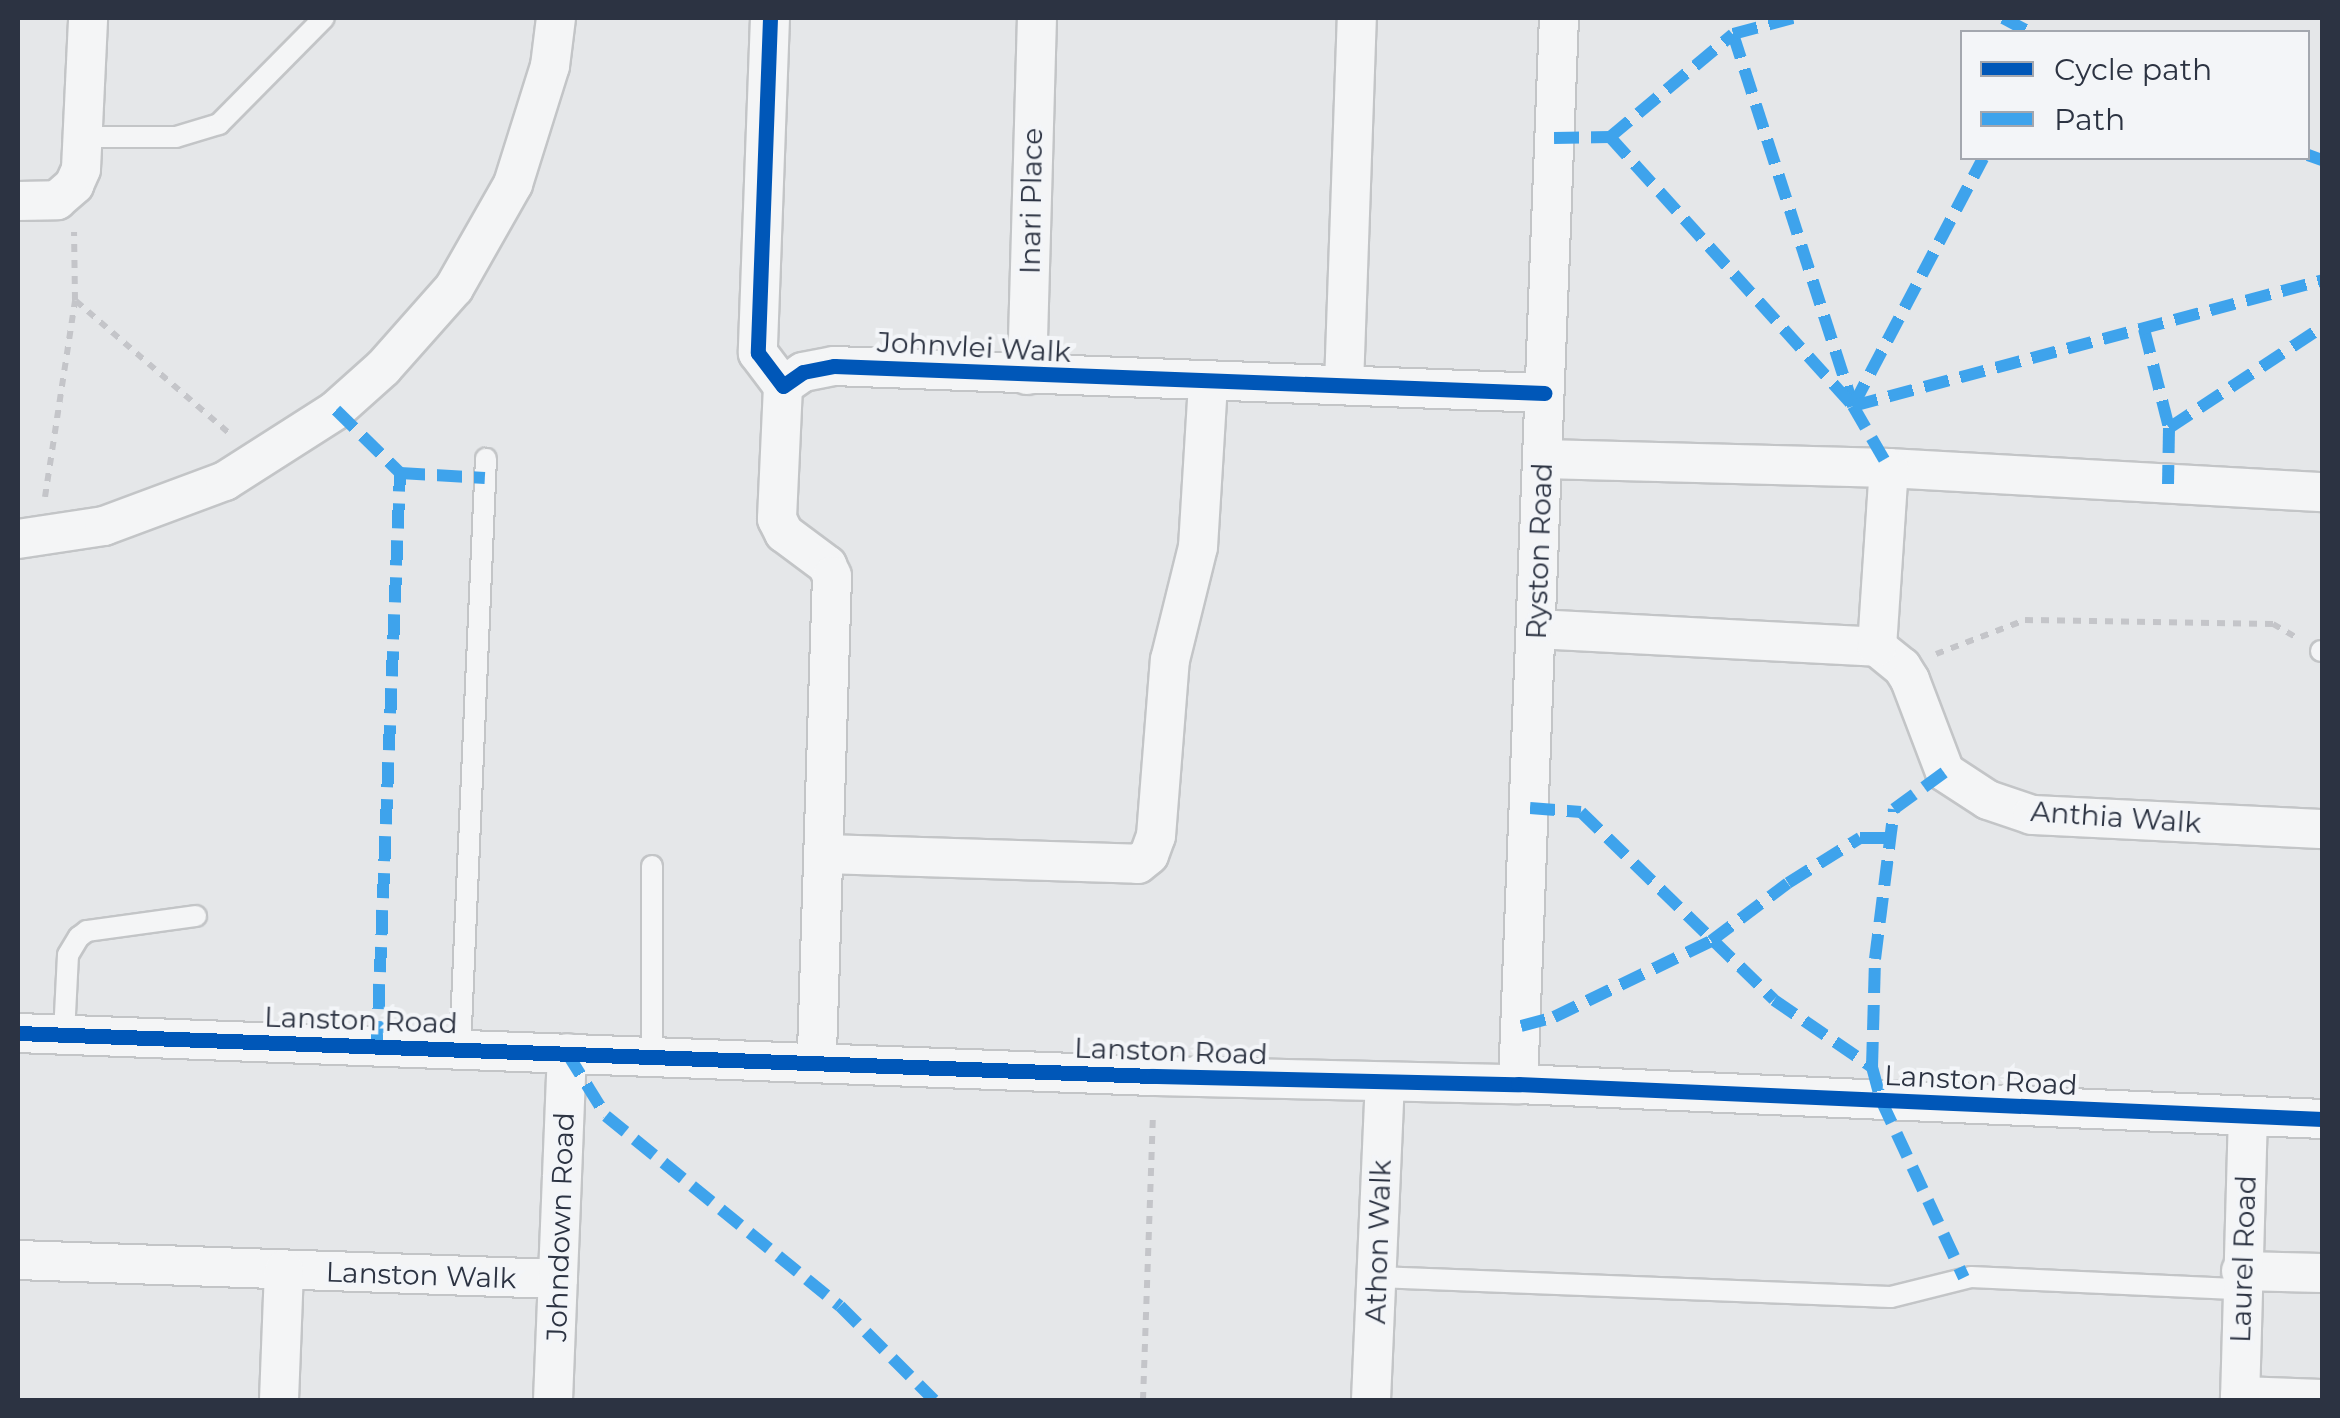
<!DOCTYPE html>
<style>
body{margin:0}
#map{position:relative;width:2340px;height:1418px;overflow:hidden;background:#e5e7e9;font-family:Montserrat,sans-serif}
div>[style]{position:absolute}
.path>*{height:6px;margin-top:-3px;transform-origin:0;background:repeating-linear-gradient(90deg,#c4c5c9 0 8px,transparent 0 16px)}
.roads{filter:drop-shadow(2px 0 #c3c5c7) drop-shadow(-2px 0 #c3c5c7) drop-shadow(0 2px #c3c5c7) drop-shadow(0 -2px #c3c5c7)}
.service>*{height:20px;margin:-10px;padding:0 10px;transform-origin:10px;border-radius:10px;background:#f4f5f6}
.minor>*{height:38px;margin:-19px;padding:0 19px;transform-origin:19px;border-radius:19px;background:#f4f5f6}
.quiet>*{height:12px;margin-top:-6px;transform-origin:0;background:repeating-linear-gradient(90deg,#3ea3ec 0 25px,transparent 0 37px)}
.cycleway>*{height:15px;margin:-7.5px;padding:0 7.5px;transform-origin:7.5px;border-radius:7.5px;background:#0057b8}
span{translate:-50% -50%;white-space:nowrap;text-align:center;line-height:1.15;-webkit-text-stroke:8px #f3f5f8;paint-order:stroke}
.street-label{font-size:28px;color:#2c3342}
.frame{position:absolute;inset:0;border:20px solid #2c3342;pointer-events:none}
.legend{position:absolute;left:1960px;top:30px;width:350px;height:130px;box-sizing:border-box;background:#f3f5f8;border:2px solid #a3a7af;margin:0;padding:12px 18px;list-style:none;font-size:30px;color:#2c3342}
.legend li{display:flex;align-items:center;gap:20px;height:50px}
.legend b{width:50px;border:2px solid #a3a7af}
</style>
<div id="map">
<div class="path">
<div style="left:76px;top:301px;width:202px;rotate:40.8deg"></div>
<div style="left:45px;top:497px;width:199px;rotate:-81.3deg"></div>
<div style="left:75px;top:300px;width:68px;rotate:-90.8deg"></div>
<div style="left:1936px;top:654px;width:95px;rotate:-20.9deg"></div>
<div style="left:2025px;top:620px;width:248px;rotate:0.9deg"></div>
<div style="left:2273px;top:624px;width:30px;rotate:30deg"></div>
<div style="left:1143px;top:1400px;width:288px;rotate:-88deg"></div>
</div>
<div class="roads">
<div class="service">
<div style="left:83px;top:137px;width:93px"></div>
<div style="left:176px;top:137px;width:45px;rotate:-16.8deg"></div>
<div style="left:219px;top:124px;width:149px;rotate:-45.3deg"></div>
<div style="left:2321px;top:651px;width:1px"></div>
<div style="left:64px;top:1034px;width:79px;rotate:-87.1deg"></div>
<div style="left:68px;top:955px;width:21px;rotate:-59deg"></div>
<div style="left:79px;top:937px;width:10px;rotate:-37deg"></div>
<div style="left:87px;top:931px;width:110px;rotate:-7.8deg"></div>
<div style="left:460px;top:1049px;width:591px;rotate:-87.48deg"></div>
<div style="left:652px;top:1056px;width:190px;rotate:-90deg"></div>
<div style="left:1377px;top:1277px;width:514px;rotate:2.23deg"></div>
<div style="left:1891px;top:1297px;width:82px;rotate:-14deg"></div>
<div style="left:1971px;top:1277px;width:269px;rotate:2.6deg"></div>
</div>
<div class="minor">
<div style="left:770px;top:18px;width:335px;rotate:92.1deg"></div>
<div style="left:758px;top:353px;width:41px;rotate:52.9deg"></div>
<div style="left:783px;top:386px;width:24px;rotate:-35deg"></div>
<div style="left:803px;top:372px;width:32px;rotate:-11deg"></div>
<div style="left:834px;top:366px;width:711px;rotate:2.18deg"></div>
<div style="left:18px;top:201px;width:39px;rotate:-1deg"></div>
<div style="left:57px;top:200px;width:23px;rotate:-41deg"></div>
<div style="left:74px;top:185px;width:17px;rotate:-66deg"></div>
<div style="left:81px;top:169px;width:151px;rotate:-87.3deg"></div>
<div style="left:1027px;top:375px;width:357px;rotate:-88.4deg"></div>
<div style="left:1344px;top:385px;width:367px;rotate:-88deg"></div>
<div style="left:783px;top:386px;width:133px;rotate:92.6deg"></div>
<div style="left:777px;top:519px;width:16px;rotate:63deg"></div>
<div style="left:784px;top:533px;width:54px;rotate:36.7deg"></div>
<div style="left:827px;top:565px;width:12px;rotate:66deg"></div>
<div style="left:832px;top:576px;width:486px;rotate:91.8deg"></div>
<div style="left:1543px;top:459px;width:346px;rotate:1.5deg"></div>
<div style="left:1889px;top:468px;width:434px;rotate:3.2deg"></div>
<div style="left:18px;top:539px;width:87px;rotate:-8.6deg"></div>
<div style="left:104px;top:526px;width:129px;rotate:-20.4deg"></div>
<div style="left:225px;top:481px;width:132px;rotate:-32.6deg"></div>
<div style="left:336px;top:410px;width:63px;rotate:-41.8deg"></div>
<div style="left:383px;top:368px;width:107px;rotate:-48.4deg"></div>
<div style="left:454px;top:288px;width:120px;rotate:-60.4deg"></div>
<div style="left:513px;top:184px;width:124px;rotate:-72.6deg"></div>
<div style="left:550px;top:66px;width:48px;rotate:-82.9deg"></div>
<div style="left:1536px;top:629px;width:341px;rotate:3deg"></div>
<div style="left:1877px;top:647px;width:32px;rotate:39deg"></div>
<div style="left:1902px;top:667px;width:15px;rotate:58deg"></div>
<div style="left:1910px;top:680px;width:98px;rotate:69.2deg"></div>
<div style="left:1945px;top:772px;width:51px;rotate:33.1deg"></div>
<div style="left:1988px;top:800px;width:46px;rotate:18.8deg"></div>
<div style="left:2032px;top:815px;width:290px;rotate:2.8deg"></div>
<div style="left:1877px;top:647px;width:179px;rotate:-86.2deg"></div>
<div style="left:825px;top:854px;width:313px;rotate:1.8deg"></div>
<div style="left:1138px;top:864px;width:14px;rotate:-39deg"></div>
<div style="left:1149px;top:855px;width:20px;rotate:-70deg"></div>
<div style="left:1156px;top:836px;width:177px;rotate:-85.5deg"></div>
<div style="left:1170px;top:660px;width:116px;rotate:-76.1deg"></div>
<div style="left:1198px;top:547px;width:164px;rotate:-86.5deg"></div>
<div style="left:18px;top:1033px;width:1136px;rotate:2.17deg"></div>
<div style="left:1153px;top:1076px;width:365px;rotate:1.3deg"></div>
<div style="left:1518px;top:1084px;width:805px;rotate:2.49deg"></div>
<div style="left:1518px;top:1084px;width:1067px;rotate:-87.8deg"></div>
<div style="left:18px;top:1260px;width:540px;rotate:2.02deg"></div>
<div style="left:2241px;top:1271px;width:81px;rotate:1.4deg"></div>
<div style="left:2240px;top:1396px;width:82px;rotate:2.1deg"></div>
<div style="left:279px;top:1400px;width:130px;rotate:-87.8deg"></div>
<div style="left:553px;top:1400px;width:347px;rotate:-87.7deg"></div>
<div style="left:1371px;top:1400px;width:316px;rotate:-87.5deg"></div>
<div style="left:2240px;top:1400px;width:283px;rotate:-88.4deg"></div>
</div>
</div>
<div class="quiet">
<div style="left:2003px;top:18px;width:30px;rotate:28deg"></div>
<div style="left:1733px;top:34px;width:391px;rotate:72.1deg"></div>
<div style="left:1853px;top:406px;width:72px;rotate:59.9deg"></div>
<div style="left:1610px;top:137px;width:363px;rotate:47.9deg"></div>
<div style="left:1853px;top:406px;width:280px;rotate:-62.3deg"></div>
<div style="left:1554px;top:138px;width:56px;rotate:-1deg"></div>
<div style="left:1610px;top:137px;width:160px;rotate:-39.9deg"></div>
<div style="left:1733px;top:34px;width:62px;rotate:-14.9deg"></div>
<div style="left:2308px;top:155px;width:15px;rotate:20deg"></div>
<div style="left:2144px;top:329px;width:102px;rotate:75.8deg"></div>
<div style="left:2169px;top:428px;width:56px;rotate:91deg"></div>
<div style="left:1853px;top:406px;width:486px;rotate:-15deg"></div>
<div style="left:336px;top:410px;width:90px;rotate:44.5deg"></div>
<div style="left:400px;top:473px;width:85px;rotate:3.4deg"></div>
<div style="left:2169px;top:428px;width:183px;rotate:-33.4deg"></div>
<div style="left:1530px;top:808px;width:51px;rotate:4.5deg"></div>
<div style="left:1581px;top:812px;width:269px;rotate:44.2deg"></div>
<div style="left:1774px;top:1000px;width:119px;rotate:34.4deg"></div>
<div style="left:1872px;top:1067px;width:34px;rotate:75deg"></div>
<div style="left:1881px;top:1100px;width:196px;rotate:65deg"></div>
<div style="left:1521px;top:1026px;width:34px;rotate:-15deg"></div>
<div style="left:1554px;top:1017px;width:174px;rotate:-25.8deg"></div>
<div style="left:1711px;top:941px;width:96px;rotate:-37deg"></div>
<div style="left:1788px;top:883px;width:85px;rotate:-32deg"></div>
<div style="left:1860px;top:838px;width:32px"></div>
<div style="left:377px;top:1046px;width:573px;rotate:-87.7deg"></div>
<div style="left:567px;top:1053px;width:74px;rotate:58.2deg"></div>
<div style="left:606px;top:1116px;width:301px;rotate:39.1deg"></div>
<div style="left:840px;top:1306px;width:133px;rotate:45deg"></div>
<div style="left:1872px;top:1067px;width:108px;rotate:-88.4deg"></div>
<div style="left:1875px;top:959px;width:151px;rotate:-82.8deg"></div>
<div style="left:1894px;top:809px;width:63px;rotate:-36deg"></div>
</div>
<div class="cycleway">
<div style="left:770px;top:18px;width:335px;rotate:92.1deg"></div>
<div style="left:758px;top:353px;width:41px;rotate:52.9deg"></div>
<div style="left:783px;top:386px;width:24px;rotate:-35deg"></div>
<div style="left:803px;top:372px;width:32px;rotate:-11deg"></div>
<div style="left:834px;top:366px;width:711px;rotate:2.18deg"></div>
<div style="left:18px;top:1033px;width:1136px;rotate:2.17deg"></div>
<div style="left:1153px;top:1076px;width:365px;rotate:1.3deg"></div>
<div style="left:1518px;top:1084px;width:805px;rotate:2.49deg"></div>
</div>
<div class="street-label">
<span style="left:1031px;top:201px;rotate:-89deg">Inari Place</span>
<span style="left:974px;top:347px;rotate:3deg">Johnvlei Walk</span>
<span style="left:1539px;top:551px;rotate:-88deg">Ryston Road</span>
<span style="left:2116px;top:817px;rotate:4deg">Anthia Walk</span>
<span style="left:361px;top:1020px;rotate:2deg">Lanston Road</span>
<span style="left:1171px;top:1051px;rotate:2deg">Lanston Road</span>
<span style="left:1981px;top:1080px;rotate:3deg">Lanston Road</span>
<span style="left:560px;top:1227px;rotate:-88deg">Johndown Road</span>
<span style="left:1378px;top:1242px;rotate:-88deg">Athon Walk</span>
<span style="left:2243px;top:1259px;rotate:-88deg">Laurel Road</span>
<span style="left:421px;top:1275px;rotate:2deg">Lanston Walk</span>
</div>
<div class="frame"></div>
<ul class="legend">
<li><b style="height:12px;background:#0057b8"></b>Cycle path</li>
<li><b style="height:12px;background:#3ea3ec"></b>Path</li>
</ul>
</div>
